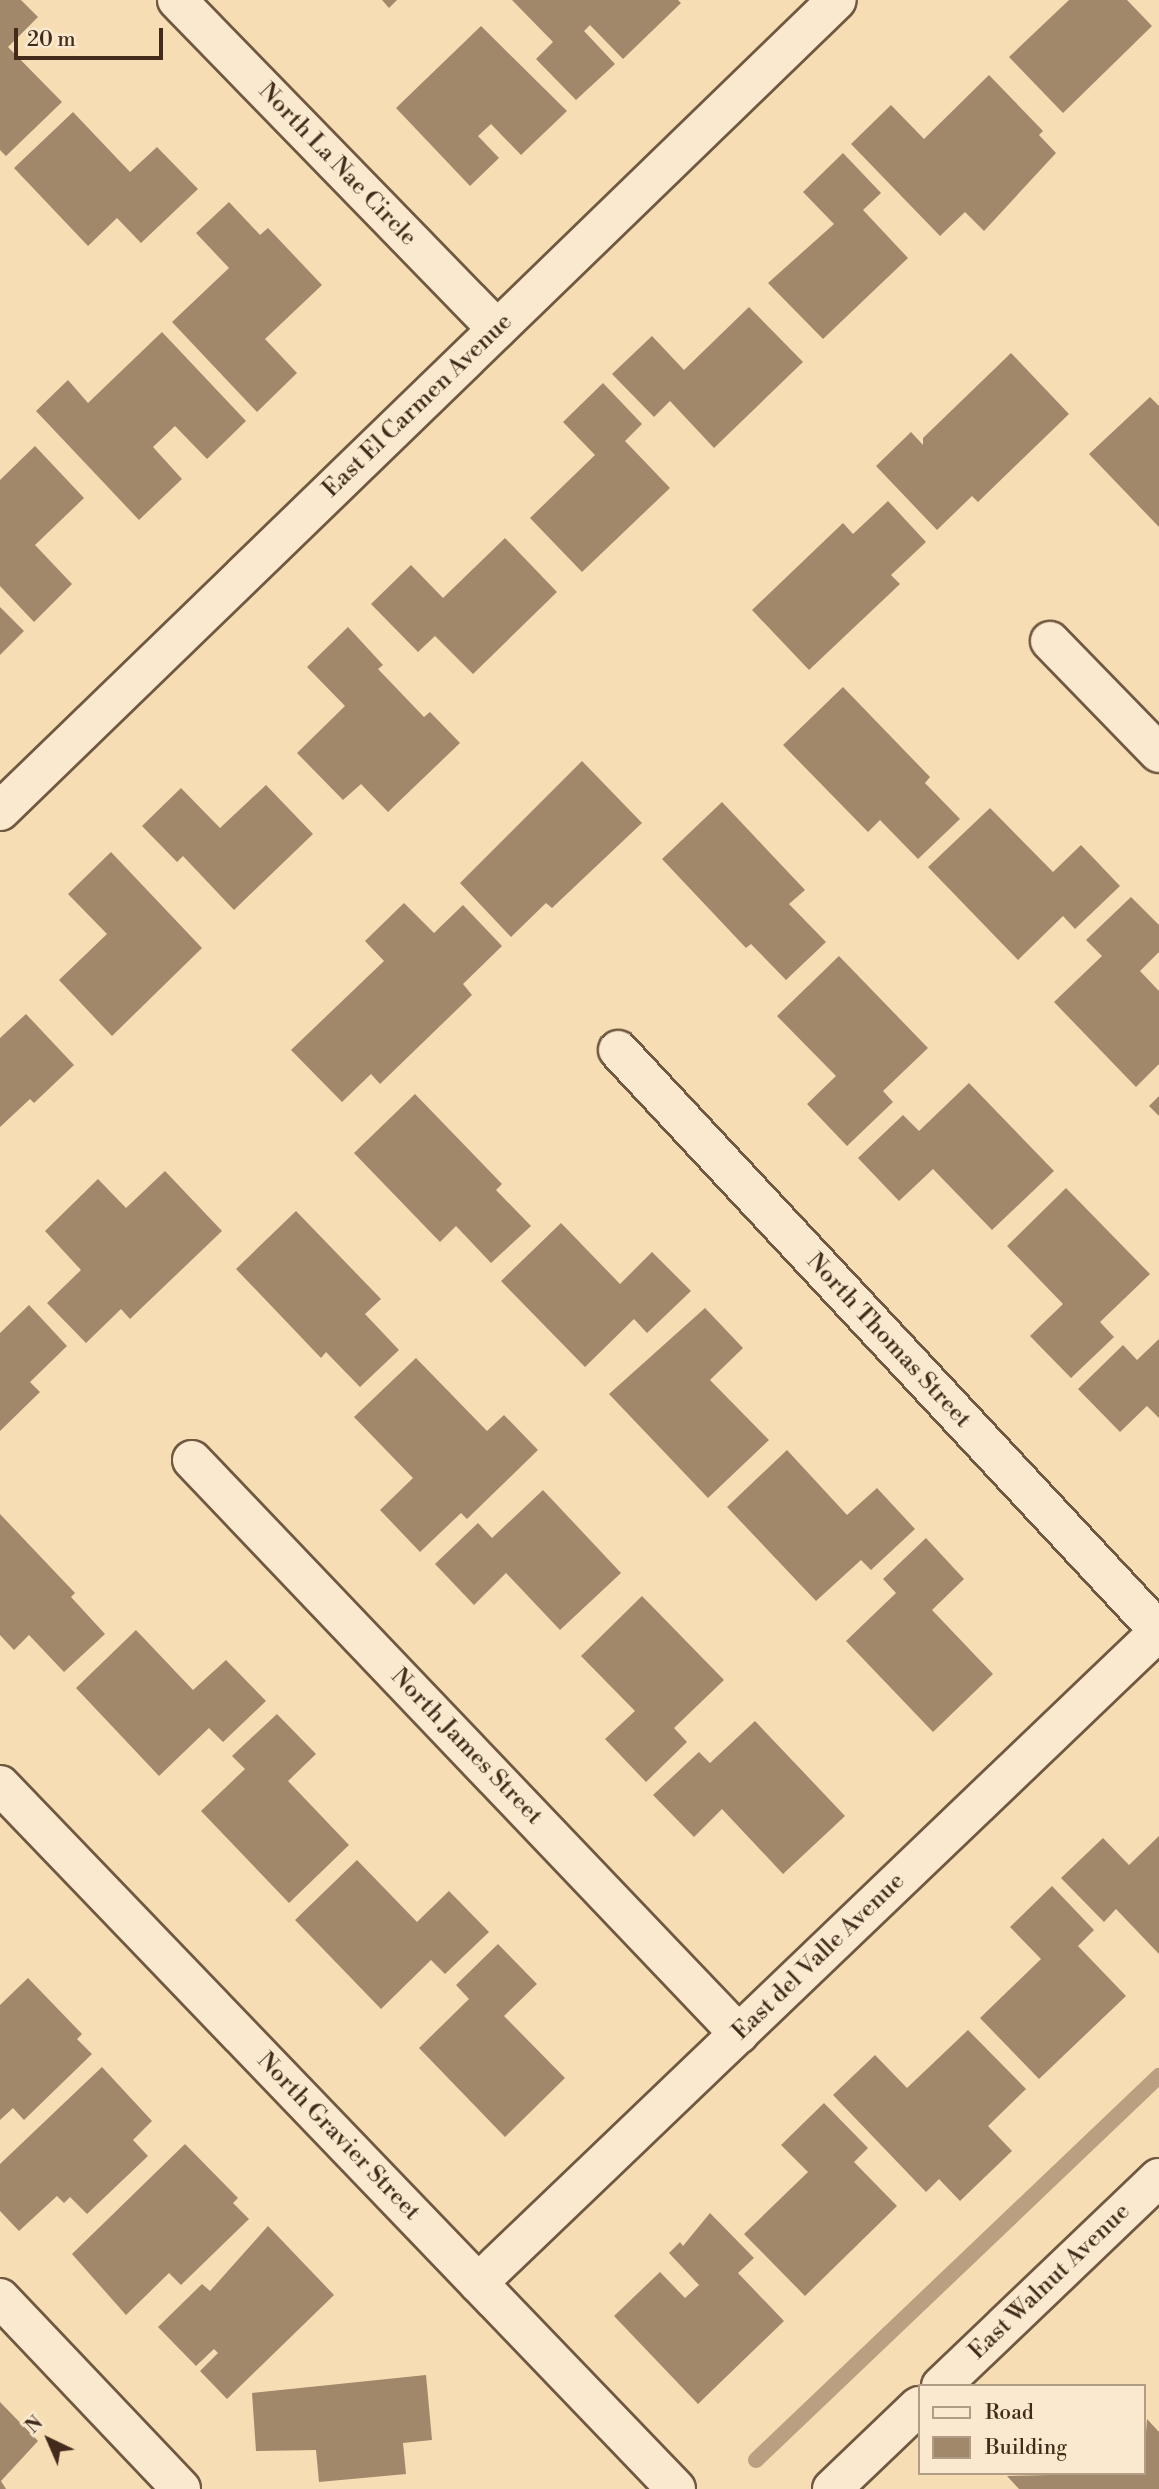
<!DOCTYPE html>
<style>
body{margin:0}
#map{position:relative;width:1159px;height:2489px;overflow:hidden;background:#f7ddb4;font-family:"Libre Bodoni",serif}
div>[style]{position:absolute}
.stream>*{height:16px;margin:-8px;padding:0 8px;transform-origin:8px;border-radius:8px;background:#baa080}
.building>*{inset:0;background:#a1886b}
.roads{filter:drop-shadow(2px 0 #705841) drop-shadow(-2px 0 #705841) drop-shadow(0 2px #705841) drop-shadow(0 -2px #705841)}
.minor>*{height:38px;margin:-19px;padding:0 19px;transform-origin:19px;border-radius:19px;background:#fae9ce}
.tertiary>*{height:38px;margin:-19px;padding:0 19px;transform-origin:19px;border-radius:19px;background:#fae9ce}
span{translate:-50% -50%;white-space:nowrap;text-align:center;line-height:1.15;-webkit-text-stroke:7px #fae9ce;paint-order:stroke}
.street-label{font-size:24px;color:#432b1b}
.legend{position:absolute;left:918px;top:2384px;width:228px;height:91px;box-sizing:border-box;background:#fae9ce;border:2px solid #b19d86;margin:0;padding:9px 12px;list-style:none;font-size:21px;color:#432b1b}
.legend li{display:flex;align-items:center;gap:14px;height:35px}
.legend b{width:35px;border:2px solid #b19d86}
.north{position:absolute;left:14px;top:2405px;width:70px;height:70px;-webkit-text-stroke:5px #fae9ce;paint-order:stroke;rotate:316deg;font-size:19px;font-weight:700;line-height:28px;text-align:center;color:#432b1b}
.north::after{content:'';display:block;margin:auto;width:24px;height:32px;background:#432b1b;clip-path:polygon(50% 0,100% 100%,50% 72%,0 100%)}
.scale{position:absolute;left:14px;top:28px;width:149px;height:32px;box-sizing:border-box;border:4px solid #432b1b;border-top:0;padding-left:9px;font-size:21px;line-height:24px;white-space:nowrap;color:#432b1b;-webkit-text-stroke:5px #fae9ce;paint-order:stroke}
</style>
<div id="map">
<div class="stream">
<div style="left:756px;top:2460px;width:557px;rotate:-43.62deg"></div>
</div>
<div class="building">
<div style="clip-path:polygon(0 0,21px 0,38px 17px,8px 47px,62px 102px,6px 156px,0 150px)"></div>
<div style="clip-path:polygon(382px 0,397px 0,389px 8px)"></div>
<div style="clip-path:polygon(512px 0,678px 0,681px 3px,623px 59px,590px 25px,584px 31px,615px 64px,576px 100px,536px 59px,553px 42px)"></div>
<div style="clip-path:polygon(1069px 0,1127px 0,1152px 26px,1063px 113px,1009px 57px)"></div>
<div style="clip-path:polygon(481px 26px,567px 111px,521px 155px,491px 124px,478px 136px,499px 158px,470px 186px,396px 108px)"></div>
<div style="clip-path:polygon(989px 75px,1043px 131px,1039px 135px,1056px 153px,984px 231px,965px 212px,940px 236px,851px 144px,891px 105px,924px 139px)"></div>
<div style="clip-path:polygon(73px 112px,130px 172px,157px 147px,198px 189px,141px 243px,117px 218px,88px 246px,14px 168px)"></div>
<div style="clip-path:polygon(843px 153px,881px 193px,863px 210px,908px 258px,823px 339px,768px 283px,834px 224px,803px 192px)"></div>
<div style="clip-path:polygon(229px 202px,260px 235px,268px 228px,322px 285px,265px 339px,297px 373px,257px 412px,172px 322px,229px 268px,196px 233px)"></div>
<div style="clip-path:polygon(749px 307px,803px 362px,714px 448px,670px 401px,654px 417px,612px 374px,652px 336px,684px 370px)"></div>
<div style="clip-path:polygon(162px 332px,246px 421px,207px 459px,175px 426px,153px 447px,182px 479px,139px 520px,36px 411px,68px 380px,88px 403px)"></div>
<div style="clip-path:polygon(1011px 353px,1069px 414px,978px 502px,972px 496px,937px 530px,876px 466px,911px 432px,923px 445px,923px 438px)"></div>
<div style="clip-path:polygon(603px 383px,642px 424px,625px 441px,670px 488px,582px 572px,530px 518px,595px 455px,563px 422px)"></div>
<div style="clip-path:polygon(1150px 397px,1159px 406px,1159px 527px,1089px 454px)"></div>
<div style="clip-path:polygon(35px 446px,84px 498px,35px 545px,72px 584px,34px 622px,0 586px,0 480px)"></div>
<div style="clip-path:polygon(888px 501px,926px 542px,891px 575px,900px 584px,809px 670px,752px 610px,843px 523px,853px 534px)"></div>
<div style="clip-path:polygon(505px 538px,557px 592px,473px 674px,435px 636px,418px 652px,371px 604px,411px 565px,443px 598px)"></div>
<div style="clip-path:polygon(0 607px,24px 631px,0 655px)"></div>
<div style="clip-path:polygon(348px 627px,383px 665px,378px 669px,424px 717px,430px 712px,460px 743px,388px 812px,361px 784px,343px 800px,297px 753px,345px 706px,307px 667px)"></div>
<div style="clip-path:polygon(843px 687px,930px 777px,925px 783px,960px 819px,918px 859px,880px 820px,868px 832px,783px 745px)"></div>
<div style="clip-path:polygon(582px 761px,642px 823px,552px 908px,546px 903px,511px 937px,460px 883px)"></div>
<div style="clip-path:polygon(266px 785px,313px 834px,234px 910px,183px 856px,177px 862px,142px 826px,181px 788px,220px 828px)"></div>
<div style="clip-path:polygon(722px 802px,805px 890px,789px 904px,826px 942px,786px 980px,751px 944px,746px 948px,662px 859px)"></div>
<div style="clip-path:polygon(990px 808px,1053px 872px,1081px 845px,1120px 886px,1075px 929px,1063px 916px,1018px 960px,928px 867px)"></div>
<div style="clip-path:polygon(111px 852px,202px 948px,112px 1036px,59px 980px,107px 934px,68px 894px)"></div>
<div style="clip-path:polygon(1131px 897px,1159px 925px,1159px 952px,1140px 971px,1159px 991px,1159px 1064px,1136px 1087px,1054px 1002px,1102px 956px,1086px 940px)"></div>
<div style="clip-path:polygon(404px 903px,434px 933px,463px 905px,502px 946px,463px 984px,472px 995px,380px 1084px,371px 1074px,342px 1102px,291px 1050px,384px 961px,365px 941px)"></div>
<div style="clip-path:polygon(839px 956px,928px 1048px,883px 1091px,893px 1102px,847px 1146px,807px 1104px,836px 1076px,777px 1016px)"></div>
<div style="clip-path:polygon(26px 1014px,74px 1065px,34px 1103px,30px 1099px,0 1127px,0 1038px)"></div>
<div style="clip-path:polygon(969px 1083px,1054px 1171px,992px 1230px,933px 1169px,899px 1201px,858px 1158px,903px 1115px,919px 1131px)"></div>
<div style="clip-path:polygon(415px 1094px,502px 1184px,496px 1190px,531px 1226px,491px 1263px,456px 1226px,440px 1242px,354px 1153px)"></div>
<div style="clip-path:polygon(1159px 1096px,1159px 1116px,1149px 1106px)"></div>
<div style="clip-path:polygon(165px 1171px,222px 1231px,130px 1319px,121px 1309px,86px 1343px,47px 1303px,81px 1270px,45px 1231px,98px 1179px,126px 1208px)"></div>
<div style="clip-path:polygon(1066px 1188px,1150px 1274px,1100px 1322px,1114px 1337px,1071px 1378px,1030px 1336px,1063px 1304px,1007px 1246px)"></div>
<div style="clip-path:polygon(296px 1211px,381px 1299px,365px 1314px,399px 1350px,360px 1387px,326px 1352px,321px 1358px,236px 1269px)"></div>
<div style="clip-path:polygon(561px 1223px,620px 1284px,652px 1252px,691px 1291px,647px 1333px,634px 1319px,585px 1367px,501px 1281px)"></div>
<div style="clip-path:polygon(29px 1305px,67px 1346px,30px 1382px,40px 1392px,0 1431px,0 1333px)"></div>
<div style="clip-path:polygon(705px 1308px,743px 1348px,710px 1380px,769px 1440px,708px 1498px,609px 1394px)"></div>
<div style="clip-path:polygon(1159px 1339px,1159px 1418px,1147px 1406px,1120px 1432px,1078px 1389px,1123px 1345px,1137px 1360px)"></div>
<div style="clip-path:polygon(416px 1358px,487px 1431px,504px 1415px,538px 1450px,467px 1519px,461px 1513px,420px 1552px,380px 1510px,413px 1478px,354px 1417px)"></div>
<div style="clip-path:polygon(787px 1450px,847px 1515px,877px 1488px,915px 1529px,871px 1570px,861px 1560px,816px 1601px,727px 1507px)"></div>
<div style="clip-path:polygon(543px 1490px,621px 1573px,560px 1630px,506px 1573px,474px 1605px,435px 1564px,478px 1523px,492px 1538px)"></div>
<div style="clip-path:polygon(0 1514px,75px 1593px,71px 1597px,105px 1634px,64px 1672px,29px 1635px,14px 1650px,0 1635px)"></div>
<div style="clip-path:polygon(926px 1538px,964px 1579px,932px 1610px,993px 1674px,933px 1732px,846px 1641px,896px 1593px,883px 1579px)"></div>
<div style="clip-path:polygon(642px 1596px,724px 1680px,674px 1728px,687px 1742px,646px 1782px,605px 1739px,635px 1711px,581px 1656px)"></div>
<div style="clip-path:polygon(136px 1630px,193px 1690px,226px 1660px,266px 1701px,223px 1742px,209px 1728px,159px 1776px,76px 1688px)"></div>
<div style="clip-path:polygon(277px 1714px,316px 1754px,288px 1781px,349px 1845px,289px 1903px,201px 1811px,245px 1769px,232px 1756px)"></div>
<div style="clip-path:polygon(755px 1721px,845px 1816px,783px 1874px,722px 1809px,694px 1837px,653px 1795px,699px 1752px,710px 1763px)"></div>
<div style="clip-path:polygon(1159px 1836px,1159px 1954px,1116px 1909px,1104px 1922px,1061px 1878px,1103px 1838px,1129px 1865px)"></div>
<div style="clip-path:polygon(357px 1860px,417px 1922px,449px 1891px,489px 1932px,445px 1974px,431px 1960px,381px 2009px,295px 1920px)"></div>
<div style="clip-path:polygon(1052px 1886px,1094px 1930px,1078px 1946px,1126px 1996px,1039px 2079px,980px 2018px,1041px 1959px,1010px 1927px)"></div>
<div style="clip-path:polygon(498px 1944px,537px 1984px,504px 2016px,565px 2078px,505px 2137px,419px 2048px,469px 1999px,456px 1985px)"></div>
<div style="clip-path:polygon(28px 1978px,82px 2034px,77px 2039px,92px 2054px,24px 2120px,13px 2108px,0 2120px,0 2005px)"></div>
<div style="clip-path:polygon(968px 2030px,1026px 2089px,988px 2126px,1012px 2151px,960px 2201px,939px 2179px,926px 2192px,833px 2095px,875px 2055px,907px 2088px)"></div>
<div style="clip-path:polygon(102px 2067px,152px 2121px,133px 2140px,148px 2156px,87px 2214px,70px 2197px,64px 2203px,57px 2196px,19px 2231px,0 2211px,0 2164px)"></div>
<div style="clip-path:polygon(824px 2103px,868px 2148px,854px 2162px,897px 2206px,805px 2296px,744px 2234px,808px 2172px,781px 2145px)"></div>
<div style="clip-path:polygon(185px 2144px,238px 2198px,233px 2203px,249px 2219px,181px 2285px,169px 2273px,126px 2315px,72px 2254px)"></div>
<div style="clip-path:polygon(710px 2213px,754px 2258px,738px 2273px,784px 2321px,698px 2404px,614px 2316px,660px 2272px,685px 2298px,699px 2285px,669px 2253px,680px 2242px,683px 2246px)"></div>
<div style="clip-path:polygon(268px 2226px,334px 2295px,227px 2399px,200px 2371px,218px 2353px,214px 2349px,196px 2366px,158px 2327px,202px 2284px,210px 2291px)"></div>
<div style="clip-path:polygon(426px 2375px,432px 2440px,403px 2443px,406px 2474px,319px 2482px,316px 2450px,256px 2451px,252px 2393px)"></div>
<div style="clip-path:polygon(0 2402px,38px 2441px,1px 2481px,6px 2489px,0 2489px)"></div>
<div style="clip-path:polygon(1147px 2419px,1159px 2432px,1159px 2489px,1019px 2489px,1007px 2476px,1143px 2473px)"></div>
</div>
<div class="roads">
<div class="minor">
<div style="left:177px;top:0;width:459px;rotate:45.8deg"></div>
<div style="left:1050px;top:641px;width:156px;rotate:45.8deg"></div>
<div style="left:0;top:811px;width:1165px;rotate:-44.1deg"></div>
<div style="left:618px;top:1050px;width:794px;rotate:47.04deg"></div>
<div style="left:192px;top:1460px;width:793px;rotate:46.38deg"></div>
<div style="left:0;top:1785px;width:976px;rotate:46.16deg"></div>
<div style="left:478px;top:2283px;width:943px;rotate:-43.75deg"></div>
<div style="left:0;top:2298px;width:263px;rotate:46.5deg"></div>
</div>
<div class="tertiary">
<div style="left:941px;top:2386px;width:301px;rotate:-43.7deg"></div>
<div style="left:832px;top:2489px;width:120px;rotate:-43.7deg"></div>
</div>
</div>
<div class="street-label">
<span style="left:337px;top:165px;rotate:46deg">North La Nae Circle</span>
<span style="left:418px;top:406px;rotate:-44deg">East El Carmen Avenue</span>
<span style="left:888px;top:1341px;rotate:47deg">North Thomas Street</span>
<span style="left:466px;top:1747px;rotate:46deg">North James Street</span>
<span style="left:819px;top:1957px;rotate:-44deg">East del Valle Avenue</span>
<span style="left:338px;top:2137px;rotate:46deg">North Gravier Street</span>
<span style="left:1050px;top:2282px;rotate:-44deg">East Walnut Avenue</span>
</div>
<ul class="legend">
<li><b style="height:9px;background:#fae9ce"></b>Road</li>
<li><b style="height:19px;background:#a1886b"></b>Building</li>
</ul>
<div class="north">N</div>
<div class="scale">20 m</div>
</div>
